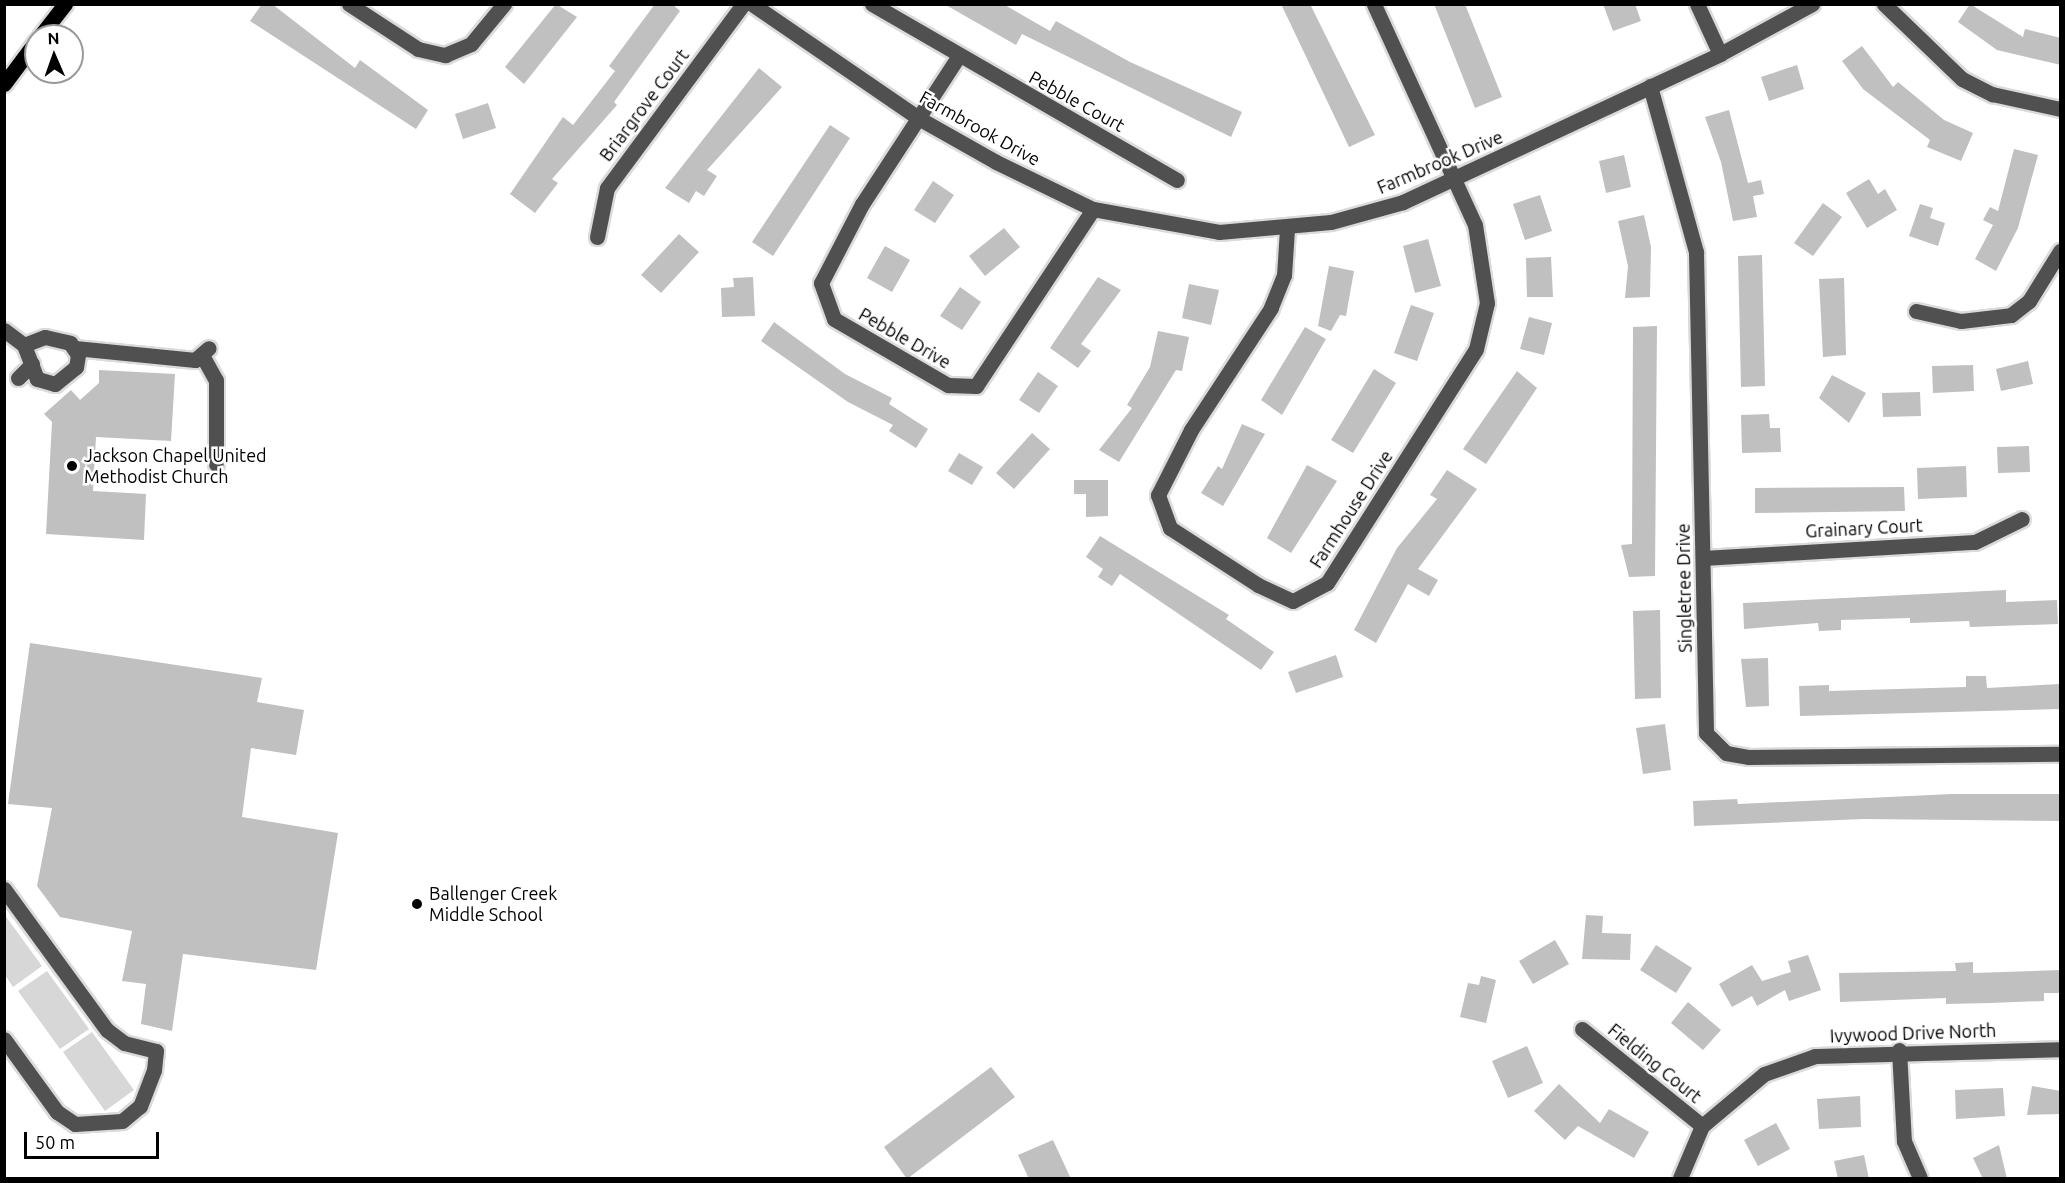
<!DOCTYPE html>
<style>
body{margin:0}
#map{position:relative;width:2065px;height:1183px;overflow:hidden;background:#fff;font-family:Ubuntu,sans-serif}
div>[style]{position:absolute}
.green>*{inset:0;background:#d7d7d7}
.building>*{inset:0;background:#c0c0c0}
.roads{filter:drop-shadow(2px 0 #dbdbdb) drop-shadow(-2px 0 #dbdbdb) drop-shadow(0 2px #dbdbdb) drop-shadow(0 -2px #dbdbdb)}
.minor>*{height:15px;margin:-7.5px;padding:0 7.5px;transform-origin:7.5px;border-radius:7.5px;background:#505050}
.major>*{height:15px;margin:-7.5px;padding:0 7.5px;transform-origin:7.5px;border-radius:7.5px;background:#000}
.dots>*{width:16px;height:16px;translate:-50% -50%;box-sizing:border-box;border:3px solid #fff;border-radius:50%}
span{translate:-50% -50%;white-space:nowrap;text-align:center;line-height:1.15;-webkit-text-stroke:5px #fff;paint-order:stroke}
.street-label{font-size:18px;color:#000}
.poi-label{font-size:18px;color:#000}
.left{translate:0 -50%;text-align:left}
.frame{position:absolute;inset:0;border:6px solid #000;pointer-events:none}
.north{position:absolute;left:24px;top:24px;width:60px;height:60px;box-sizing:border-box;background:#fff;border:2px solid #999;border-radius:50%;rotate:358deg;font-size:16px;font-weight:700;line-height:24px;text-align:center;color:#000}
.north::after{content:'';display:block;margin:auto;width:21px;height:27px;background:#000;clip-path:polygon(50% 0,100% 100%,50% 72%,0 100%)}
.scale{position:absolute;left:24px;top:1132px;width:135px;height:27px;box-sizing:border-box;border:3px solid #000;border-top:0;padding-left:8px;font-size:18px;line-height:21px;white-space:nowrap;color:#000;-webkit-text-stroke:4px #fff;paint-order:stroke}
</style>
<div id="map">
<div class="green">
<div style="clip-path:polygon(4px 914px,42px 966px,13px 987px,5px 975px)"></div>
<div style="clip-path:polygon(47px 971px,89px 1029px,60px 1049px,18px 991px)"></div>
<div style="clip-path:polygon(92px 1032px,134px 1090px,105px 1111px,63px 1052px)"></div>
</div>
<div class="building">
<div style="clip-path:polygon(262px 4px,272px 4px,355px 68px,360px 60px,428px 110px,416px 129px,250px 21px)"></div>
<div style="clip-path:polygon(556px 4px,577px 17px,524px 84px,505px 67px)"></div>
<div style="clip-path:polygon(655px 4px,672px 4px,680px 11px,614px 102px,617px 105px,552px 179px,558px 183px,535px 213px,510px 194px,563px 117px,573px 125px,615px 71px,609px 66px)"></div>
<div style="clip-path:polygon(944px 4px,1003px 4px,1050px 31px,1056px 21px,1130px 62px,1242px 112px,1231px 137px,1022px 34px,1016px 45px)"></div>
<div style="clip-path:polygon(1281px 4px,1310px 4px,1375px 135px,1349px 147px)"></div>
<div style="clip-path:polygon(1434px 4px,1465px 4px,1502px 97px,1475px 108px)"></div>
<div style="clip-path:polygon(1603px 4px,1635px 4px,1641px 21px,1613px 31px)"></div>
<div style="clip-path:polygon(1970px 4px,2023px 37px,2025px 29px,2061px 38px,2061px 65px,1997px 50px,1958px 22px)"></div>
<div style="clip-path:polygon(1862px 46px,1893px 87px,1898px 82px,1944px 120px,1973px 133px,1961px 161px,1927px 147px,1930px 140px,1863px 89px,1842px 61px)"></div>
<div style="clip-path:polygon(1797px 65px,1804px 89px,1769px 101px,1761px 77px)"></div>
<div style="clip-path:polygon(759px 68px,782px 87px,707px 170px,717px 176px,704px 196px,696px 191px,689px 203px,665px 188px)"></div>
<div style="clip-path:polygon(488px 103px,496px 128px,463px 139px,455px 114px)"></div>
<div style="clip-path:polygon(1729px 110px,1748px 183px,1761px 180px,1764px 194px,1753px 196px,1757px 217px,1733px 221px,1721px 162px,1705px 117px)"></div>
<div style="clip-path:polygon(830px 125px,850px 138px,773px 256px,752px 242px)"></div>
<div style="clip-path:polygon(2014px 149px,2038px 155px,2018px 228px,1996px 271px,1975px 259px,1993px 225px,1983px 220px,1990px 207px,1998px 211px)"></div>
<div style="clip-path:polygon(1624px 155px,1631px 187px,1606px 193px,1599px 161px)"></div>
<div style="clip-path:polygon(1869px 179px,1878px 194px,1885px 189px,1897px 210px,1867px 228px,1846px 193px)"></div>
<div style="clip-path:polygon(933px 181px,954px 195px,935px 223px,914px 210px)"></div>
<div style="clip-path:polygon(1540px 195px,1552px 231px,1525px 240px,1513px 204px)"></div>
<div style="clip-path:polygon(1823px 203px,1842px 217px,1813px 256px,1794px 243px)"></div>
<div style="clip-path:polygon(1920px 204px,1933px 208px,1930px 218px,1945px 223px,1938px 246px,1909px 236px)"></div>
<div style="clip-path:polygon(1644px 215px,1651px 247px,1650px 297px,1625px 298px,1628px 266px,1618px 221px)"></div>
<div style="clip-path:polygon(1004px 228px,1020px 247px,985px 276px,969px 256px)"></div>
<div style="clip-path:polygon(679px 234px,699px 252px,661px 293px,641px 275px)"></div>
<div style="clip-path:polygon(1428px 239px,1441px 286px,1415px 293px,1403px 246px)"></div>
<div style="clip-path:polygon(885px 246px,910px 260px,892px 292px,867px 278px)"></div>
<div style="clip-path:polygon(1762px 255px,1765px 386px,1741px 387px,1738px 256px)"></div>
<div style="clip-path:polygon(1551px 257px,1553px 297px,1527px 297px,1526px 258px)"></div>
<div style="clip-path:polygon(1329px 266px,1354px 271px,1346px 316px,1340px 315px,1331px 331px,1318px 326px)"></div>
<div style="clip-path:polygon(753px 277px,755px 316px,722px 317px,721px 288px,734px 287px,733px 278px)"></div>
<div style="clip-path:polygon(1098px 277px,1121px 290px,1081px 344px,1091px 351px,1078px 368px,1050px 348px)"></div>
<div style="clip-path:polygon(1844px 278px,1846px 355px,1823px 357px,1819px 279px)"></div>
<div style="clip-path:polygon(1189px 284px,1219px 290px,1211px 325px,1182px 318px)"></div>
<div style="clip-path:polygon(960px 287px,981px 302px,962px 330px,940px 316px)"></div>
<div style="clip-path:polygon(1411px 305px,1434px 313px,1417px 361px,1394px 353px)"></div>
<div style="clip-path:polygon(1529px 317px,1552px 323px,1544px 355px,1520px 349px)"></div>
<div style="clip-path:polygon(774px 322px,845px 374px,892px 398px,889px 404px,928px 429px,916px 448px,889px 431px,893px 425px,848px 402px,761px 341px)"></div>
<div style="clip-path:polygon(1657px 326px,1655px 576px,1629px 577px,1621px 545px,1632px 544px,1633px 327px)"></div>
<div style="clip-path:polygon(1305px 327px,1326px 339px,1282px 415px,1261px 400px)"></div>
<div style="clip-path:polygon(1158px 331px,1189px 337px,1182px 371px,1176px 370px,1119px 462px,1099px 450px,1132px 408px,1127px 405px,1150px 367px)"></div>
<div style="clip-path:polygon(2028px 361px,2033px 384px,2001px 391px,1996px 369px)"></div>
<div style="clip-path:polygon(1973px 365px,1974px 391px,1933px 393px,1932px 366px)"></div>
<div style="clip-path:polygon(1374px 369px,1396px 383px,1353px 453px,1331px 440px)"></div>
<div style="clip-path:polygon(99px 370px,175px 374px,171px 441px,96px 437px,93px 491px,146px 494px,144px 540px,46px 534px,52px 422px,44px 414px,71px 390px,80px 400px,99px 383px)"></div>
<div style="clip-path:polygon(1517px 371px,1537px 388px,1486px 464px,1463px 449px)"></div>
<div style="clip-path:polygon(1038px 372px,1058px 386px,1039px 413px,1019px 400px)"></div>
<div style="clip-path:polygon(1832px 375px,1866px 393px,1849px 423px,1819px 398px)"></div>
<div style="clip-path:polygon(1920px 392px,1921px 416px,1883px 417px,1882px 393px)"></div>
<div style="clip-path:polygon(1769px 414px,1770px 428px,1780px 428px,1781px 452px,1742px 453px,1741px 415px)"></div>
<div style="clip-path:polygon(1242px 424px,1265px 434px,1223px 506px,1201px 493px,1218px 466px,1222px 469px)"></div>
<div style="clip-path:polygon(1032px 433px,1050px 449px,1014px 489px,996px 473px)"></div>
<div style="clip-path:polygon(2029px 446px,2030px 472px,1998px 473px,1997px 447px)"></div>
<div style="clip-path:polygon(959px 453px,983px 467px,972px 485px,948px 471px)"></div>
<div style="clip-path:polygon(1307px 465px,1337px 481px,1291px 553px,1267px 538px)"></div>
<div style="clip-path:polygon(1966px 466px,1967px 497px,1918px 499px,1917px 468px)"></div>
<div style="clip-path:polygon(1447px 470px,1477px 489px,1418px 569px,1438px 580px,1429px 596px,1408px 584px,1376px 643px,1354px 630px,1397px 548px,1437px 499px,1430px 495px)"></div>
<div style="clip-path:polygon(1074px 480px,1108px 480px,1108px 516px,1086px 517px,1086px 494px,1074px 494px)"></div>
<div style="clip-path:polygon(1904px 487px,1905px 511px,1755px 513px,1755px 488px)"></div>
<div style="clip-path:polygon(1100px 536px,1229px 615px,1226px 619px,1274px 652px,1261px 670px,1120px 574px,1112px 586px,1098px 577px,1103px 569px,1086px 557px)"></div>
<div style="clip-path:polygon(2006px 590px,2006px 602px,2057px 600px,2058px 624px,1970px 627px,1969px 621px,1910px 623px,1910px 618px,1841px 620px,1841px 630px,1819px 631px,1818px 623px,1744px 629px,1743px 603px)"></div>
<div style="clip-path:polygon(1660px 610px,1661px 698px,1635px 699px,1633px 611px)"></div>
<div style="clip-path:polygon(30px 643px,262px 678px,257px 702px,304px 710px,296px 755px,251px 748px,242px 817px,338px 833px,316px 970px,183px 954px,172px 1031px,141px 1024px,146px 984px,122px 981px,132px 931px,60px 917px,37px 886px,52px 808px,8px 804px)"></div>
<div style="clip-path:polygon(1336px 655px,1343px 677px,1296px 693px,1288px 672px)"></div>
<div style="clip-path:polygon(1768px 658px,1769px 706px,1746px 707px,1741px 659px)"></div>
<div style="clip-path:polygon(1966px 676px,1986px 676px,1987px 688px,2059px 684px,2060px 709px,1800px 716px,1799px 686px,1829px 685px,1829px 691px,1966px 687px)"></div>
<div style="clip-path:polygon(1665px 724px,1671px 770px,1643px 774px,1636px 728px)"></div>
<div style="clip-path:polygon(1952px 794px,2061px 794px,2061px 821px,1864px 819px,1694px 826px,1693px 801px,1737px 799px,1738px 804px)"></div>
<div style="clip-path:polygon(1586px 915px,1603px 916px,1602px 933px,1631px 934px,1630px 960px,1582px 959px)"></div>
<div style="clip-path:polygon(1555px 940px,1569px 964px,1533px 984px,1519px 961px)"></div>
<div style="clip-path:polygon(1656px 945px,1692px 968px,1676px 993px,1640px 970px)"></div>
<div style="clip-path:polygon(1808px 955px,1821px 990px,1789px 1001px,1785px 990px,1757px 1006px,1752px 996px,1732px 1007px,1719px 984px,1752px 965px,1762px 981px,1791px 972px,1788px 961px)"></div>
<div style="clip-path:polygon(1973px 962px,1973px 973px,2061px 970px,2061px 993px,2044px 993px,2044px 1001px,1990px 1003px,1946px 1004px,1946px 998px,1840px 1002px,1839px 973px,1956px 971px,1955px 963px)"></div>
<div style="clip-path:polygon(1481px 976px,1496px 980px,1486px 1023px,1460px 1017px,1468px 983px,1479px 985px)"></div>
<div style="clip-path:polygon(1688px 1002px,1721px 1030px,1703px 1050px,1671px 1023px)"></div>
<div style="clip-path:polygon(1527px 1046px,1543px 1083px,1508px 1098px,1492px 1061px)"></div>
<div style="clip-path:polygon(991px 1067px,1015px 1097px,907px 1179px,884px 1147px)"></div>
<div style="clip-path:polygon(1559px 1084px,1600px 1123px,1609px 1109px,1649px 1132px,1634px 1158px,1578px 1126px,1565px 1140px,1534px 1111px)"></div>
<div style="clip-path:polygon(2032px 1086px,2061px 1091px,2061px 1114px,2027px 1115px)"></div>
<div style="clip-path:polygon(2003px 1088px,2005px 1116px,1956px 1119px,1955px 1090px)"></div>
<div style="clip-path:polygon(1860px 1096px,1861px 1127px,1819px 1129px,1817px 1099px)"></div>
<div style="clip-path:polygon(1776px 1123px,1790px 1149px,1758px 1166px,1744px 1140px)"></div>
<div style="clip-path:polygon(1053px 1140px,1071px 1179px,1029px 1179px,1018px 1155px)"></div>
<div style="clip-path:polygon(1999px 1145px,2007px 1179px,1983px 1179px,1973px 1158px)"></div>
<div style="clip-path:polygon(1864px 1155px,1869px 1179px,1838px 1179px,1834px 1161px)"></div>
</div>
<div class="roads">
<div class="minor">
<div style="left:349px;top:4px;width:82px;rotate:33.1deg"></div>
<div style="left:418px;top:49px;width:28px;rotate:13deg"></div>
<div style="left:445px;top:55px;width:28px;rotate:-23deg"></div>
<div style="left:471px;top:44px;width:52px;rotate:-50.5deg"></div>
<div style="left:752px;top:4px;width:204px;rotate:34.4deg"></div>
<div style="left:920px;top:119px;width:87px;rotate:29.5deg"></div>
<div style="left:996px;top:162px;width:108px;rotate:25.9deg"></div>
<div style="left:1093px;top:209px;width:128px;rotate:10.3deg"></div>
<div style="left:1219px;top:232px;width:112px;rotate:-5.1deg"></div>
<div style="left:1331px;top:222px;width:75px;rotate:-15.5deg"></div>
<div style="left:1403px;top:202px;width:350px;rotate:-25deg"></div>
<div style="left:1720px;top:54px;width:105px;rotate:-28.5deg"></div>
<div style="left:872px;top:4px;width:352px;rotate:30deg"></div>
<div style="left:1697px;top:4px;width:55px;rotate:65.3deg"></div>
<div style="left:1884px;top:4px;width:108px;rotate:43.9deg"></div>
<div style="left:1962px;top:79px;width:34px;rotate:27deg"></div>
<div style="left:1992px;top:94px;width:70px;rotate:12.4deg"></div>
<div style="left:958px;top:57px;width:176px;rotate:123.1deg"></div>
<div style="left:862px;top:204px;width:89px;rotate:117.4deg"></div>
<div style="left:821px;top:283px;width:38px;rotate:70deg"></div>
<div style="left:834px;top:319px;width:132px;rotate:30.1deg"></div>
<div style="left:948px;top:385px;width:28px;rotate:2deg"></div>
<div style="left:976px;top:386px;width:212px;rotate:-56.5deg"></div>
<div style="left:1650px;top:86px;width:172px;rotate:74.5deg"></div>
<div style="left:1696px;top:252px;width:481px;rotate:88.8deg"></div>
<div style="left:1706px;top:733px;width:28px;rotate:45deg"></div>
<div style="left:1726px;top:753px;width:22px;rotate:10deg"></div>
<div style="left:1748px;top:757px;width:312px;rotate:-0.6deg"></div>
<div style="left:1287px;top:229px;width:46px;rotate:93.7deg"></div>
<div style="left:1284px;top:275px;width:35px;rotate:112deg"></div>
<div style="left:1271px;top:308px;width:146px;rotate:123.3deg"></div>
<div style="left:1191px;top:430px;width:73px;rotate:116.9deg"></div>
<div style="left:1158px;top:495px;width:35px;rotate:70deg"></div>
<div style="left:1170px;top:528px;width:105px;rotate:32.9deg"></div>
<div style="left:1258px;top:585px;width:38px;rotate:25deg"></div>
<div style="left:1293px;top:601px;width:38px;rotate:-28deg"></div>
<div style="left:1327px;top:583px;width:277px;rotate:-57.5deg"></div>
<div style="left:1476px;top:349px;width:47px;rotate:-76.6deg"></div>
<div style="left:1487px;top:303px;width:79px;rotate:-98.7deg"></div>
<div style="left:1475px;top:225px;width:243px;rotate:-114.6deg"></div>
<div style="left:597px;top:237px;width:50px;rotate:-78.5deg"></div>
<div style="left:607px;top:188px;width:229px;rotate:-53.5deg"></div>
<div style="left:1916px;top:311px;width:46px;rotate:12.5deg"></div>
<div style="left:1961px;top:321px;width:50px;rotate:-6.8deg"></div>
<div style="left:2011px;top:315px;width:23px;rotate:-38deg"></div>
<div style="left:2029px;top:301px;width:59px;rotate:-58.2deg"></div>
<div style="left:4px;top:330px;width:25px;rotate:37deg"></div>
<div style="left:45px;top:337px;width:26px;rotate:13deg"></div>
<div style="left:70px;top:343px;width:14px;rotate:56deg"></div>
<div style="left:78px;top:355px;width:12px;rotate:99deg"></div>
<div style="left:76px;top:367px;width:27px;rotate:141deg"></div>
<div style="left:55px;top:384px;width:19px;rotate:-164deg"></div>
<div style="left:37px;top:379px;width:36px;rotate:-111deg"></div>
<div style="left:24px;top:345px;width:22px;rotate:-21deg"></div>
<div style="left:75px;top:348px;width:121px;rotate:5.7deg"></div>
<div style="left:195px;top:360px;width:18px;rotate:-41deg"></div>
<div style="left:203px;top:357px;width:26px;rotate:61deg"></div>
<div style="left:216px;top:380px;width:84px;rotate:90deg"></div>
<div style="left:18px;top:378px;width:20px;rotate:-45deg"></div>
<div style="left:1703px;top:558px;width:272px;rotate:-3.4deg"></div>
<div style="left:1975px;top:542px;width:52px;rotate:-26.1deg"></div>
<div style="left:4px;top:889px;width:175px;rotate:53.9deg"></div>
<div style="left:107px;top:1030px;width:21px;rotate:37deg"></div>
<div style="left:124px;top:1043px;width:33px;rotate:14deg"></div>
<div style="left:156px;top:1051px;width:19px;rotate:96deg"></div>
<div style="left:154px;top:1070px;width:39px;rotate:111deg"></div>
<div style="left:140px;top:1106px;width:23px;rotate:140deg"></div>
<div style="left:122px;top:1121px;width:47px;rotate:176.3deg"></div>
<div style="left:75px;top:1124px;width:22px;rotate:-146deg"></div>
<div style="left:57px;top:1112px;width:90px;rotate:-126deg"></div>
<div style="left:1582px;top:1029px;width:154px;rotate:38.9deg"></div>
<div style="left:1899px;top:1050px;width:91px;rotate:86.9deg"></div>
<div style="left:1904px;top:1141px;width:40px;rotate:66.6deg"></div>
<div style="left:1680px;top:1178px;width:56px;rotate:-67.1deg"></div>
<div style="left:1702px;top:1126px;width:81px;rotate:-40deg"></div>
<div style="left:1764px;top:1074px;width:54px;rotate:-19.4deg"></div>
<div style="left:1815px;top:1056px;width:245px;rotate:-1.6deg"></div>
</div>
<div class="major">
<div style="left:40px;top:36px;width:41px;rotate:-52deg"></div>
<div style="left:4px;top:84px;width:54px;rotate:-53.3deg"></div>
</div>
</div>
<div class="dots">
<div style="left:72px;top:466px;background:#000"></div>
<div style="left:417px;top:904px;background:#000"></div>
</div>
<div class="street-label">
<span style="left:1077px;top:101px;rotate:29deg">Pebble Court</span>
<span style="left:644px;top:105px;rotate:-53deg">Briargrove Court</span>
<span style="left:980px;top:128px;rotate:29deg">Farmbrook Drive</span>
<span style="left:1440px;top:162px;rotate:-23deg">Farmbrook Drive</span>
<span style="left:905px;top:338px;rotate:30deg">Pebble Drive</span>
<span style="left:1351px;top:509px;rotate:-57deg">Farmhouse Drive</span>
<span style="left:1864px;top:528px;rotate:-3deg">Grainary Court</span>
<span style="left:1684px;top:588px;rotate:-91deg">Singletree Drive</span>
<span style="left:1913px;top:1033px;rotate:-2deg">Ivywood Drive North</span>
<span style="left:1655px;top:1063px;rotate:39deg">Fielding Court</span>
</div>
<div class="poi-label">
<span class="left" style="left:84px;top:466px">Jackson Chapel United<br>Methodist Church</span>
<span class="left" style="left:429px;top:904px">Ballenger Creek<br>Middle School</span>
</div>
<div class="frame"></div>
<div class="north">N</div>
<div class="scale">50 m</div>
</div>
